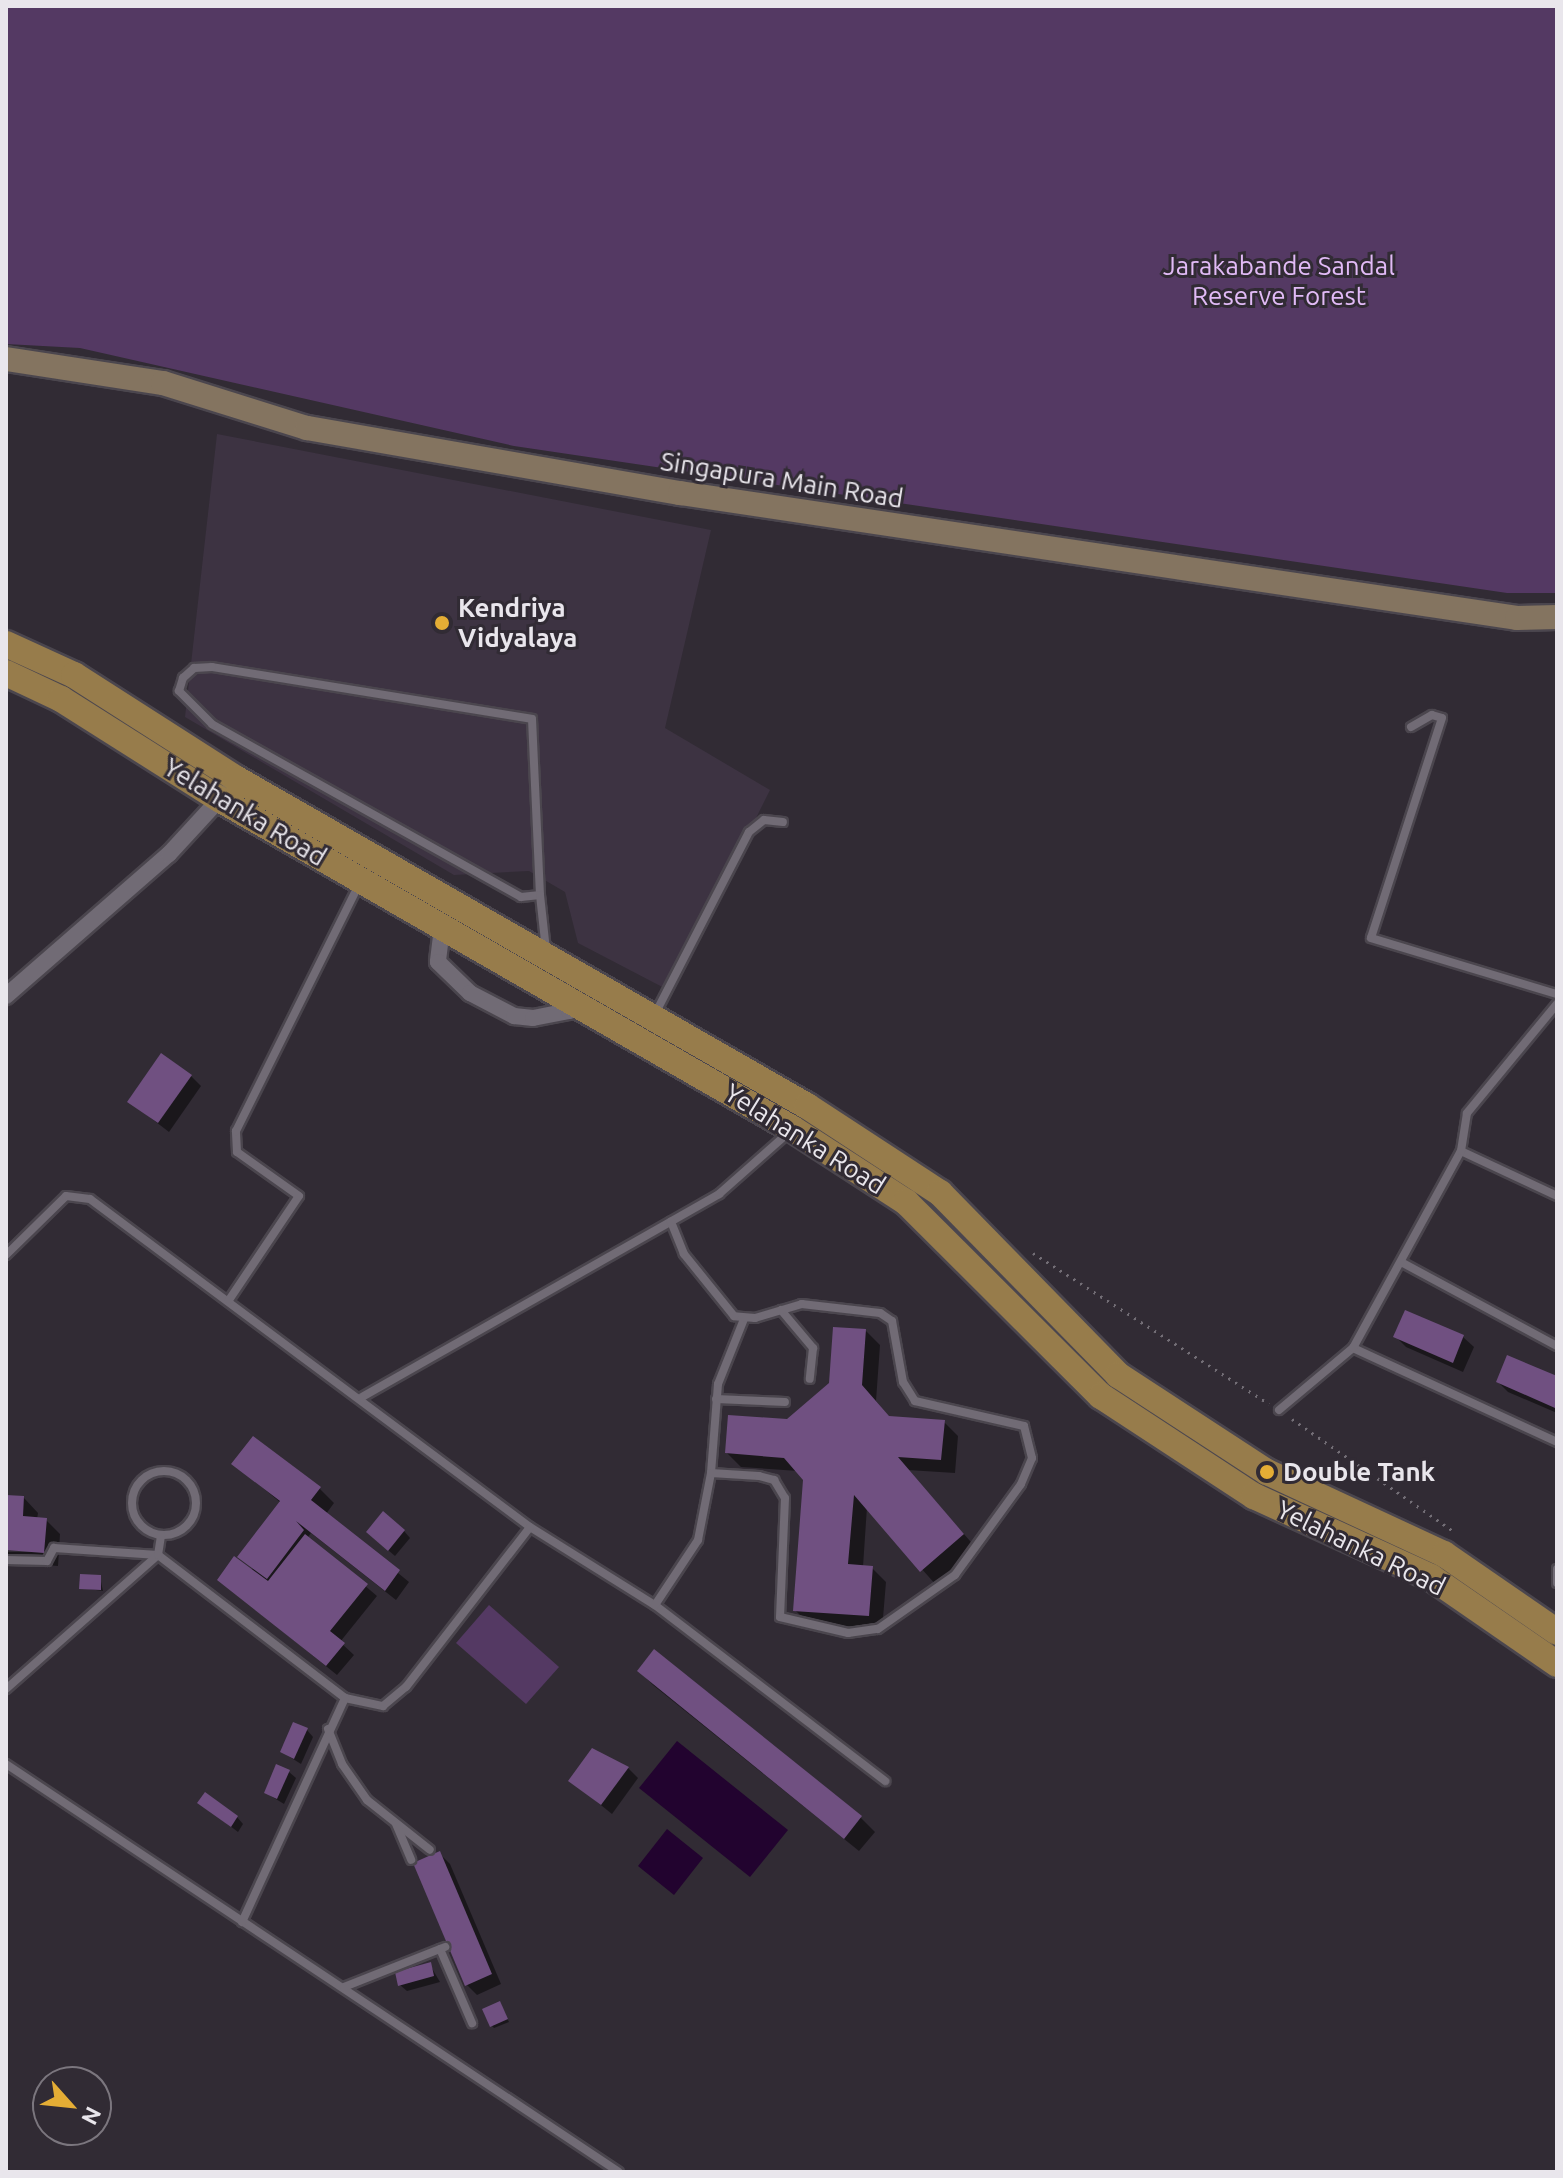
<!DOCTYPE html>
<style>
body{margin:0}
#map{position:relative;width:1563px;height:2178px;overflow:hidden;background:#312b34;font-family:Ubuntu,sans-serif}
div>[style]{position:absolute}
.built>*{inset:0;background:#3d3342}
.green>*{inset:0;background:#543963}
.water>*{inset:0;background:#22032f}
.shadow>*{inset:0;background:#0007}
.building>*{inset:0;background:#705081}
.path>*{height:3px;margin-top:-1.5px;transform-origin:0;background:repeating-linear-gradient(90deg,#736e76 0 2px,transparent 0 8px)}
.roads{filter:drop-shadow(2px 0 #4b464e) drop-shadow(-2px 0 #4b464e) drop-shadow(0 2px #4b464e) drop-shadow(0 -2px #4b464e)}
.lane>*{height:8px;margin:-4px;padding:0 4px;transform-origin:4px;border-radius:4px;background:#716b75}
.lane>.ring{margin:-4px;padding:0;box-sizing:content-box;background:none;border:8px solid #716b75;border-radius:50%}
.street>*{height:16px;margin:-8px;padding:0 8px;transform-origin:8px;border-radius:8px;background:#716b75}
.secondary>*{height:24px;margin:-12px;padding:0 12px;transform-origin:12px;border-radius:12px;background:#847460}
.primary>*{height:26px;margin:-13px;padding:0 13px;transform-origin:13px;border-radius:13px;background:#977c4b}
.dots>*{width:22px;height:22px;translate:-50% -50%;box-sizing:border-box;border:4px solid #312b34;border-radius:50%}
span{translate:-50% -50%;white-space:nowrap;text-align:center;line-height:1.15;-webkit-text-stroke:6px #312b34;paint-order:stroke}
.park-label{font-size:26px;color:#e1baf6}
.street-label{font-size:26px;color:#e9e6ec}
.poi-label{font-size:26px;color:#e9e6ec;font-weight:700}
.left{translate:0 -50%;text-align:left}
.frame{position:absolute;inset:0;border:8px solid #e9e6ec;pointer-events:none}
.north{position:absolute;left:32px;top:2066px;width:80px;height:80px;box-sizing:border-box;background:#312b34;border:2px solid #7b767e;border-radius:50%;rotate:117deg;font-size:22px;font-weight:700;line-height:32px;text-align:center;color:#e9e6ec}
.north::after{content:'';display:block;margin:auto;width:28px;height:36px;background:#e4ad35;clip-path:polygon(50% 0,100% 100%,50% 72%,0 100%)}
</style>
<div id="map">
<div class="built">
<div style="clip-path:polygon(217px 434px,711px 530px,665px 728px,770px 790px,670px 991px,578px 943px,565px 892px,529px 871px,454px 875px,185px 717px)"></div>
</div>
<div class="green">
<div style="clip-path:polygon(6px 6px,1557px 6px,1557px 593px,1507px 593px,514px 446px,80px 348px,6px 344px)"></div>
<div style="clip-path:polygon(489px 1605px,559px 1667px,526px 1704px,456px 1643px)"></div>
</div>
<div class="water">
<div style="clip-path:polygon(677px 1741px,788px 1830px,750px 1877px,639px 1788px)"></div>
<div style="clip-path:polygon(667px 1829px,703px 1858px,674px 1895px,638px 1866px)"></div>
</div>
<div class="shadow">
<div style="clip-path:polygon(191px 1076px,201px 1086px,169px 1132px,130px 1102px)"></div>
<div style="clip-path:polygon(1406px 1313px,1463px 1337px,1474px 1347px,1463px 1372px,1406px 1347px,1396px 1337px)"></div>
<div style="clip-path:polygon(866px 1331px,880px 1345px,876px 1401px,890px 1418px,944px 1422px,958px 1436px,955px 1473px,908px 1470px,977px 1549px,936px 1585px,867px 1507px,863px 1567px,872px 1568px,886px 1582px,882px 1630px,809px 1624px,795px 1610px,805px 1480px,798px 1471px,741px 1467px,727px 1453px,787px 1421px,831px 1384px)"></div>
<div style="clip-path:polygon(1508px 1358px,1557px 1378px,1557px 1413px,1508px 1392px,1498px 1382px)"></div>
<div style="clip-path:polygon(234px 1464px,320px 1489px,334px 1503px,326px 1514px,409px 1582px,396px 1600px,311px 1533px,308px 1537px,377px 1596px,340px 1642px,354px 1655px,337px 1675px,219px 1580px,253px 1569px,240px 1556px,281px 1503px)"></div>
<div style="clip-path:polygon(6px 1497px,24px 1498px,38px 1513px,37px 1519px,46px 1520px,60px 1534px,58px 1566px,6px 1562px,6px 1552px,54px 1552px,6px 1548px)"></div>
<div style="clip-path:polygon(404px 1531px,410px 1538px,395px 1556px,375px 1539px)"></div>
<div style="clip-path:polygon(100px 1577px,103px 1591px,81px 1588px)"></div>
<div style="clip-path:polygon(655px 1651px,861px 1818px,875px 1832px,859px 1851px,653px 1685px,639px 1671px)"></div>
<div style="clip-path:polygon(307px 1730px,313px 1737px,301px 1764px,282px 1752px)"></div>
<div style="clip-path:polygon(628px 1768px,638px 1778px,612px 1814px,571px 1781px)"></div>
<div style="clip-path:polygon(289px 1772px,296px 1778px,284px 1804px,266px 1793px)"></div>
<div style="clip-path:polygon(200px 1803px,237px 1817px,243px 1824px,238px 1832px)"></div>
<div style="clip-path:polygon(440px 1854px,450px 1864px,501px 1984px,477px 1995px,466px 1984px)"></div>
<div style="clip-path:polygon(430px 1965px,440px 1982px,407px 1991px,400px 1985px)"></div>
<div style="clip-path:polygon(500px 2003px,509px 2022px,494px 2028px,491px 2025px)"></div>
</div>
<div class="building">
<div style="clip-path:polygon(161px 1053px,192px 1075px,158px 1123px,127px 1102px)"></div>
<div style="clip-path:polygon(1405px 1310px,1464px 1335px,1453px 1363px,1393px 1337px)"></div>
<div style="clip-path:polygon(833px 1327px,866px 1329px,862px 1385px,889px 1416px,945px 1420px,941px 1460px,898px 1457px,964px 1534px,920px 1572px,854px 1495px,848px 1564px,873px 1566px,869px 1616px,793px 1611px,803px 1480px,784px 1458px,725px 1453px,728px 1415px,787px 1419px,829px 1383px)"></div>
<div style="clip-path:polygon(1507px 1355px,1557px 1376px,1555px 1408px,1496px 1382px)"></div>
<div style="clip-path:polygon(253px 1436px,321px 1487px,311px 1500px,400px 1570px,385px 1591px,296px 1521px,304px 1530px,267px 1579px,237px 1557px,280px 1501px,231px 1464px)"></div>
<div style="clip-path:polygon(6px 1495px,24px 1496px,23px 1516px,47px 1518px,44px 1553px,6px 1550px)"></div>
<div style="clip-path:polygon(383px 1511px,405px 1530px,388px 1551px,366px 1532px)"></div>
<div style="clip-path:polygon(305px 1534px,368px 1584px,330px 1631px,345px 1643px,326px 1666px,217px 1580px,234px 1556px,268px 1581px)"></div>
<div style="clip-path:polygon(80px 1574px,101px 1575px,101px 1590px,79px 1589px)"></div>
<div style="clip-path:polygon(654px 1649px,862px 1816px,844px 1839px,637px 1671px)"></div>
<div style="clip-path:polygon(293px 1722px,308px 1728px,294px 1759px,280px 1752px)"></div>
<div style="clip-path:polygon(592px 1748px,629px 1767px,601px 1805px,568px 1781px)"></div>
<div style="clip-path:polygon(276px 1764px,290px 1770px,277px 1799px,264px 1793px)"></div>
<div style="clip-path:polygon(205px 1792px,238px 1816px,231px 1827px,197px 1803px)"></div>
<div style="clip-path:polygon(440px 1851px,492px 1974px,465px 1986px,413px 1863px)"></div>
<div style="clip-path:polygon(431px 1962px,434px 1976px,398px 1986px,395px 1972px)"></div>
<div style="clip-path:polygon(500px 2001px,508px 2019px,490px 2027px,482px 2009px)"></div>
</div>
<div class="path">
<div style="left:1033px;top:1253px;width:280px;rotate:32.6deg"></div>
<div style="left:1292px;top:1419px;width:196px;rotate:34.8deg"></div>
</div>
<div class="roads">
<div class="lane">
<div style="left:212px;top:667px;width:324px;rotate:9.2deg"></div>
<div style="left:532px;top:719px;width:176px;rotate:87.4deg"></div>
<div style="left:540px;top:895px;width:19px;rotate:174deg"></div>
<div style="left:521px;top:897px;width:354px;rotate:-150.8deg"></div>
<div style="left:212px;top:724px;width:47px;rotate:-135deg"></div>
<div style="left:179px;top:691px;width:14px;rotate:-73deg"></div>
<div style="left:183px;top:678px;width:15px;rotate:-42deg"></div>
<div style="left:194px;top:668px;width:18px;rotate:-3deg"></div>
<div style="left:1411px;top:727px;width:24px;rotate:-30deg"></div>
<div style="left:1432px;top:715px;width:10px;rotate:17deg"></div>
<div style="left:1442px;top:718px;width:231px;rotate:107.9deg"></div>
<div style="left:1371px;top:938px;width:194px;rotate:16.8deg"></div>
<div style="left:540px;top:895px;width:55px;rotate:83.8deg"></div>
<div style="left:655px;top:1014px;width:205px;rotate:-62.7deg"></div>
<div style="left:749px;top:832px;width:19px;rotate:-39deg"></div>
<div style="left:764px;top:820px;width:19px;rotate:6deg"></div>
<div style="left:1461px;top:1151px;width:106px;rotate:25.1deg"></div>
<div style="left:6px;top:1255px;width:84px;rotate:-44.5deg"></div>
<div style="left:66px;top:1196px;width:24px;rotate:7deg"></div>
<div style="left:90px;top:1199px;width:549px;rotate:36.7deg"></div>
<div style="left:530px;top:1527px;width:147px;rotate:32deg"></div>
<div style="left:655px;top:1605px;width:290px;rotate:37.4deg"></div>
<div style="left:1401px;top:1262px;width:177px;rotate:28.3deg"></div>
<div style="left:229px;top:1300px;width:125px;rotate:-56.1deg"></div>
<div style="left:299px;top:1196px;width:76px;rotate:-144.6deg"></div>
<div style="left:237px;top:1152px;width:21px;rotate:-93deg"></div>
<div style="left:236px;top:1131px;width:276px;rotate:-63.5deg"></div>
<div style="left:781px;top:1310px;width:50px;rotate:49.9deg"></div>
<div style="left:813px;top:1348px;width:31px;rotate:96deg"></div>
<div style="left:1353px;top:1348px;width:225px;rotate:24.7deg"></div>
<div style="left:362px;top:1397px;width:411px;rotate:-29.6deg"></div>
<div style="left:719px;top:1194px;width:92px;rotate:-41.5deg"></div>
<div style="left:716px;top:1399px;width:69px;rotate:2.5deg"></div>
<div style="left:1279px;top:1410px;width:97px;rotate:-40deg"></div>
<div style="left:1353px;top:1348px;width:225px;rotate:-61.3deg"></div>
<div style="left:1461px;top:1151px;width:38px;rotate:-81deg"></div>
<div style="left:1467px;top:1113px;width:141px;rotate:-50.5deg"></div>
<div class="ring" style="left:132px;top:1471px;width:56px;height:56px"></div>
<div style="left:711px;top:1473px;width:89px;rotate:-85.5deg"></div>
<div style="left:718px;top:1384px;width:70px;rotate:-68.2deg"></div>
<div style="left:6px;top:1560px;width:41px;rotate:1.4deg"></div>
<div style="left:47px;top:1561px;width:15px;rotate:-62deg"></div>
<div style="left:54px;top:1548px;width:104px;rotate:3.9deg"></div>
<div style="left:158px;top:1555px;width:235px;rotate:37.4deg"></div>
<div style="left:345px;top:1698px;width:39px;rotate:12deg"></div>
<div style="left:383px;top:1706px;width:30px;rotate:-40deg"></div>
<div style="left:406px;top:1687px;width:202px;rotate:-52.2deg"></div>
<div style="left:1557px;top:1569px;width:14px;rotate:90deg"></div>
<div style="left:655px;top:1605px;width:78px;rotate:-56.5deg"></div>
<div style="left:698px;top:1540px;width:68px;rotate:-79deg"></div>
<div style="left:711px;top:1473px;width:48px;rotate:3.6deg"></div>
<div style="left:759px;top:1476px;width:16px;rotate:15deg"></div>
<div style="left:774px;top:1480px;width:21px;rotate:59deg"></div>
<div style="left:785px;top:1498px;width:119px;rotate:92.4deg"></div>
<div style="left:780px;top:1617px;width:70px;rotate:13.2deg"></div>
<div style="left:848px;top:1633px;width:30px;rotate:-8deg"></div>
<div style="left:878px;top:1629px;width:94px;rotate:-35deg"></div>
<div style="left:955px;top:1575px;width:112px;rotate:-54deg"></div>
<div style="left:1021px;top:1484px;width:28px;rotate:-67deg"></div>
<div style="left:1032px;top:1458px;width:33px;rotate:-104deg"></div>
<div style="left:1024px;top:1426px;width:112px;rotate:-167.1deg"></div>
<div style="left:915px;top:1401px;width:22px;rotate:-122deg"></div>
<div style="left:903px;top:1382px;width:62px;rotate:-100.2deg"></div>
<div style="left:892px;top:1321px;width:14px;rotate:-146deg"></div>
<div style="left:880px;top:1313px;width:79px;rotate:-173.4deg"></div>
<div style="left:802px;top:1304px;width:49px;rotate:163.4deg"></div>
<div style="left:755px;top:1318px;width:21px;rotate:-175deg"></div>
<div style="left:734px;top:1316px;width:80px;rotate:-128.9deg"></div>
<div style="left:684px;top:1254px;width:35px;rotate:-112deg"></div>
<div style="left:6px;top:1689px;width:203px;rotate:-41.4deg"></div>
<div style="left:158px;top:1555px;width:20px;rotate:-81deg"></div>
<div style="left:328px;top:1729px;width:38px;rotate:68deg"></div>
<div style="left:342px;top:1764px;width:44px;rotate:55.2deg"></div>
<div style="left:367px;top:1800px;width:80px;rotate:38.4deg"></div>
<div style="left:6px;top:1764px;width:736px;rotate:33.65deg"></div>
<div style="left:396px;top:1824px;width:39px;rotate:67deg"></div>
<div style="left:242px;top:1922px;width:247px;rotate:-65.3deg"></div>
<div style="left:440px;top:1949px;width:81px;rotate:66.6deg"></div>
<div style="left:344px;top:1987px;width:109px;rotate:-21.6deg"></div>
</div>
<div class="street">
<div style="left:442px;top:928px;width:34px;rotate:97deg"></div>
<div style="left:438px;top:962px;width:45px;rotate:44.1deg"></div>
<div style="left:470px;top:993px;width:50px;rotate:27.6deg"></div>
<div style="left:514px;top:1016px;width:19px;rotate:6deg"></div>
<div style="left:533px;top:1018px;width:37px;rotate:-11deg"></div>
<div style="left:569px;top:1011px;width:9px;rotate:-49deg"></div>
<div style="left:6px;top:996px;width:216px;rotate:-41.1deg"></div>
<div style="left:169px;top:854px;width:83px;rotate:-47.4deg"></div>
</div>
<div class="secondary">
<div style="left:6px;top:359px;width:159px;rotate:8.7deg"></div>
<div style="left:163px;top:383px;width:151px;rotate:17.4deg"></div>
<div style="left:307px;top:428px;width:379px;rotate:9.9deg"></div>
<div style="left:680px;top:493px;width:846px;rotate:8.49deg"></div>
<div style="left:1517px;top:618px;width:40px;rotate:-1.4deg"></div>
</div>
<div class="primary">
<div style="left:6px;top:644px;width:75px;rotate:24.5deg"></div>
<div style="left:74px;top:675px;width:191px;rotate:32.6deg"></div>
<div style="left:235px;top:778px;width:659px;rotate:29.83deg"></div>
<div style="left:807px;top:1106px;width:159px;rotate:33.2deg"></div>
<div style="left:940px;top:1193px;width:255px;rotate:45.6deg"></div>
<div style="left:1118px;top:1375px;width:178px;rotate:33.1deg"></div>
<div style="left:1267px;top:1472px;width:195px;rotate:24.9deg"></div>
<div style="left:1444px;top:1554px;width:137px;rotate:34.6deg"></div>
<div style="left:6px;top:673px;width:61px;rotate:25.3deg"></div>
<div style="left:61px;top:699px;width:189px;rotate:32.3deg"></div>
<div style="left:221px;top:800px;width:660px;rotate:29.91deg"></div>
<div style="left:793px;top:1129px;width:135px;rotate:32.9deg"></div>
<div style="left:906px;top:1202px;width:275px;rotate:44.9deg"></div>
<div style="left:1101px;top:1396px;width:183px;rotate:33.2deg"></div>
<div style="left:1254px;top:1496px;width:195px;rotate:24.6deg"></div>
<div style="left:1431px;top:1577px;width:153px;rotate:34.6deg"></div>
</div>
</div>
<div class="dots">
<div style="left:442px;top:623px;background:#e4ad35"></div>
<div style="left:1267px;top:1472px;background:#e4ad35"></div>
</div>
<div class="park-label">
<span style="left:1279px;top:281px">Jarakabande Sandal<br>Reserve Forest</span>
</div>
<div class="street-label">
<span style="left:782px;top:480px;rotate:9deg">Singapura Main Road</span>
<span style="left:245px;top:812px;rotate:31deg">Yelahanka Road</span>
<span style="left:805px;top:1139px;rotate:32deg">Yelahanka Road</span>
<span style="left:1361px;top:1548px;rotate:26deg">Yelahanka Road</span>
</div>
<div class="poi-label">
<span class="left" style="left:458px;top:623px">Kendriya<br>Vidyalaya</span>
<span class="left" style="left:1283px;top:1472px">Double Tank</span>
</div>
<div class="frame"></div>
<div class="north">N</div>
</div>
